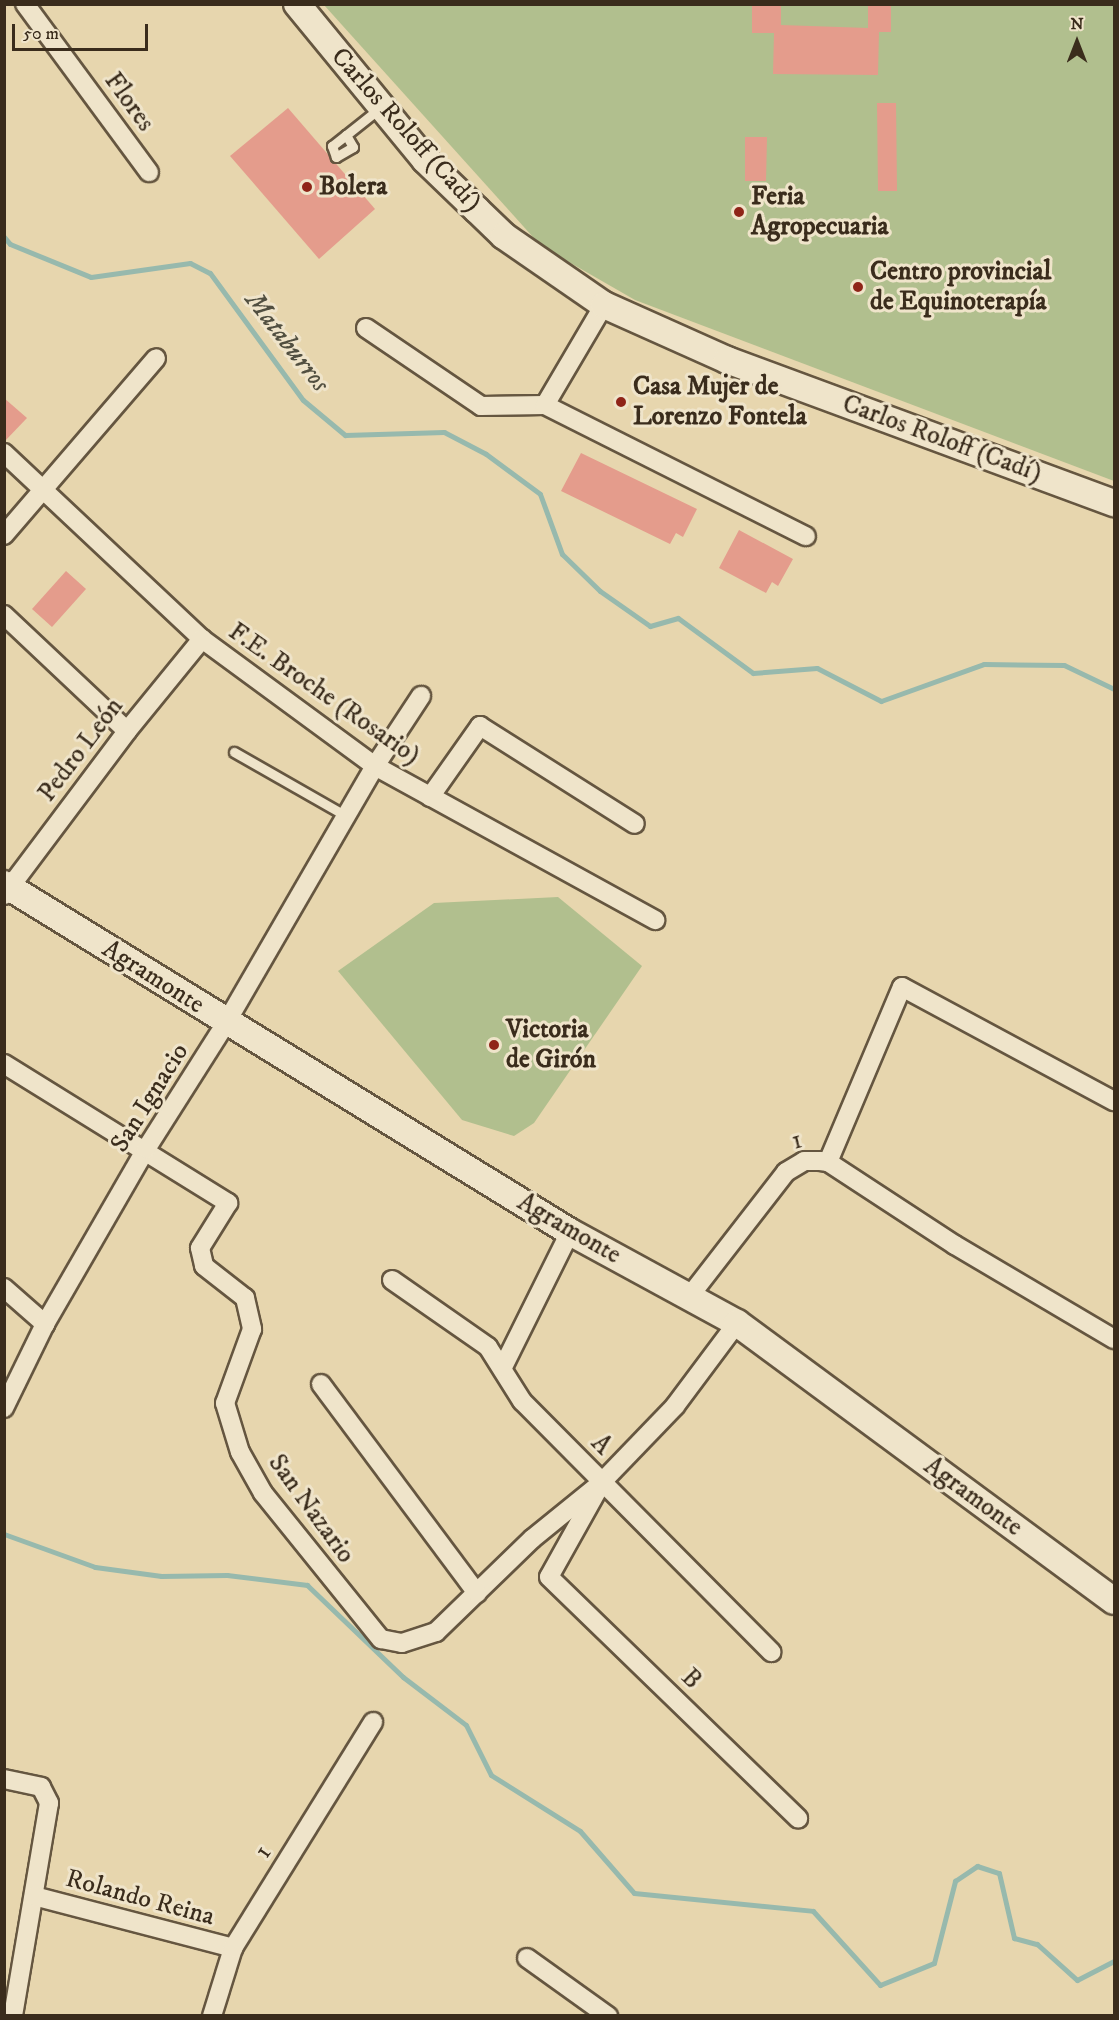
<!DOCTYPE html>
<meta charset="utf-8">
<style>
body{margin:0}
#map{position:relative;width:1119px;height:2020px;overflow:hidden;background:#e7d6ae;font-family:"IM FELL DW Pica",serif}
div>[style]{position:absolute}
.green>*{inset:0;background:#b1bf8e}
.stream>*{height:5px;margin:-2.5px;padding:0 2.5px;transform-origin:2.5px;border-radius:2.5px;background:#97b9ad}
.building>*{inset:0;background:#e49c8c}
.roads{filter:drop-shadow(2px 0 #655640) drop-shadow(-2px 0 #655640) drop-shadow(0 2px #655640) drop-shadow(0 -2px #655640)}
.lane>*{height:9px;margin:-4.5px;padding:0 4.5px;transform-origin:4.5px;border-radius:4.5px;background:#efe4ca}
.street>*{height:18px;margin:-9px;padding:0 9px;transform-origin:9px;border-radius:9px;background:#efe4ca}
.secondary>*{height:26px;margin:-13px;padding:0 13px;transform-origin:13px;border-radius:13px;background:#efe4ca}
.dots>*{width:16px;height:16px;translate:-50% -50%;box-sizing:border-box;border:3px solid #efe4ca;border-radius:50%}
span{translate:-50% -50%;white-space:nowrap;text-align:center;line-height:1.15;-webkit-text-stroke:6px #efe4ca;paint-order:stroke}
.street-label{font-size:26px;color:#3a2c1c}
.poi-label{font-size:26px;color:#3a2c1c;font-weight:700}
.left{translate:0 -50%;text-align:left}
.water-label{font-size:27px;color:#514f40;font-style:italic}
.frame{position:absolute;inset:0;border:6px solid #3a2c1c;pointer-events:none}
.north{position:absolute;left:1047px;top:12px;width:60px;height:60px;-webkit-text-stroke:4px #efe4ca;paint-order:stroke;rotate:0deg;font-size:16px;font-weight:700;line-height:24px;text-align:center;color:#3a2c1c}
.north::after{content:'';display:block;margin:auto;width:21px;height:27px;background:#3a2c1c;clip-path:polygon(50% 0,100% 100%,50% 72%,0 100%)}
.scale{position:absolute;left:12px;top:24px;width:136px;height:27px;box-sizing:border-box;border:3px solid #3a2c1c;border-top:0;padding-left:8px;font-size:18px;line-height:21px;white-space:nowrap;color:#3a2c1c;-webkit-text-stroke:4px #efe4ca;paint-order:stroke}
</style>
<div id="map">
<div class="green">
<div style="clip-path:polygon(324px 5px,1114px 5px,1114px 481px,635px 300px,541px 246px)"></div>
<div style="clip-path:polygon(558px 897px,642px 966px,534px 1123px,514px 1136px,462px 1120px,338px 971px,434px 903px)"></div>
</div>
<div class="stream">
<div style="left:4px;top:237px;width:9px;rotate:49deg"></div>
<div style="left:10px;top:244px;width:87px;rotate:22.2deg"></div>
<div style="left:91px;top:277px;width:100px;rotate:-8deg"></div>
<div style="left:190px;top:263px;width:22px;rotate:27deg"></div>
<div style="left:210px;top:273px;width:157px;rotate:53.8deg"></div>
<div style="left:303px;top:400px;width:55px;rotate:39.8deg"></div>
<div style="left:345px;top:435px;width:99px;rotate:-1.7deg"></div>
<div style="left:444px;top:432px;width:47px;rotate:27.6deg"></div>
<div style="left:486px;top:454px;width:67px;rotate:36.5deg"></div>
<div style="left:540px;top:494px;width:64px;rotate:69.9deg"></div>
<div style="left:562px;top:554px;width:53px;rotate:44.2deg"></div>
<div style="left:600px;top:591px;width:61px;rotate:35deg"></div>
<div style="left:650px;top:626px;width:29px;rotate:-16deg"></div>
<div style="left:678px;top:618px;width:93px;rotate:36.3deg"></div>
<div style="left:753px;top:673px;width:64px;rotate:-4.5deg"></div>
<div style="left:817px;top:668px;width:72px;rotate:27.3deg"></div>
<div style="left:881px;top:701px;width:109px;rotate:-19.8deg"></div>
<div style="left:984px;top:664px;width:80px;rotate:0.7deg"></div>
<div style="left:1064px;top:665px;width:55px;rotate:25.6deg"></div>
<div style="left:4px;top:1534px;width:97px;rotate:19.9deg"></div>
<div style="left:95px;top:1567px;width:67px;rotate:7.8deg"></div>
<div style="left:161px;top:1576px;width:66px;rotate:-0.9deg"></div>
<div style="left:227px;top:1575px;width:81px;rotate:7.1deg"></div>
<div style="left:307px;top:1585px;width:133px;rotate:43.8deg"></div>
<div style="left:403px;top:1677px;width:79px;rotate:37.3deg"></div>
<div style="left:466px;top:1725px;width:56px;rotate:63.4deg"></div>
<div style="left:491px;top:1775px;width:105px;rotate:32.2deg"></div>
<div style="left:580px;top:1831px;width:82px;rotate:48.9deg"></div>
<div style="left:634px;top:1893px;width:180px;rotate:5.7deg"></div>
<div style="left:813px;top:1911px;width:100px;rotate:47.8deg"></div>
<div style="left:880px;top:1985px;width:58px;rotate:-22.2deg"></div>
<div style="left:934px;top:1963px;width:85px;rotate:-75.6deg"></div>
<div style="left:955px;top:1881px;width:27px;rotate:-34deg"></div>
<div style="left:977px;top:1866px;width:23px;rotate:18deg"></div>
<div style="left:999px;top:1873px;width:67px;rotate:77deg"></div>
<div style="left:1014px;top:1938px;width:24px;rotate:15deg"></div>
<div style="left:1037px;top:1944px;width:54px;rotate:42deg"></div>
<div style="left:1077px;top:1980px;width:42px;rotate:-27.2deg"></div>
</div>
<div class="building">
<div style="clip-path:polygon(752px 4px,781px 4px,781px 25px,868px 28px,868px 4px,891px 4px,891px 32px,879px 32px,878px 75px,773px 74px,774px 33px,752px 33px)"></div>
<div style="clip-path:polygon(877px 103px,896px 103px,897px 191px,878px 191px)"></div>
<div style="clip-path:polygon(288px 108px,375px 209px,319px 259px,230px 156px)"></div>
<div style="clip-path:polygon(745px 137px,767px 137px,766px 181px,745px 181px)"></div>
<div style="clip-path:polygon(4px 398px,27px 418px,4px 442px)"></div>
<div style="clip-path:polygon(581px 453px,697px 509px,683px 537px,676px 533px,670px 544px,561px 491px)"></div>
<div style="clip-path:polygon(739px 530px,793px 559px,778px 586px,772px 582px,766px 593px,719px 568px)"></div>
<div style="clip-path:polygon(66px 571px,86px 589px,52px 627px,32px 609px)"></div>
</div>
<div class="roads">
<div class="lane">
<div style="left:346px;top:135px;width:14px;rotate:60deg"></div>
<div style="left:353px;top:147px;width:20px;rotate:150deg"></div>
<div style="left:336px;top:157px;width:12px;rotate:-110deg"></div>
<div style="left:332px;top:146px;width:18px;rotate:-38deg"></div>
<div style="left:346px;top:135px;width:43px;rotate:-38.5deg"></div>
<div style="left:234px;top:752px;width:129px;rotate:29.7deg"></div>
</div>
<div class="street">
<div style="left:25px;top:4px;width:209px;rotate:53.6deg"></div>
<div style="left:366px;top:328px;width:139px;rotate:34.1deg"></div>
<div style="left:481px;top:406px;width:64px;rotate:-0.9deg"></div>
<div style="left:545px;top:405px;width:116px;rotate:-59.5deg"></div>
<div style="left:545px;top:405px;width:292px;rotate:26.7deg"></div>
<div style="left:4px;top:453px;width:272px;rotate:43.2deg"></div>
<div style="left:202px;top:639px;width:215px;rotate:36.3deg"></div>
<div style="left:375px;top:766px;width:320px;rotate:28.8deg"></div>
<div style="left:4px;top:535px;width:233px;rotate:-49.3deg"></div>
<div style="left:4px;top:615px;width:169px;rotate:43.3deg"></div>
<div style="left:430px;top:797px;width:87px;rotate:-54.8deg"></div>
<div style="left:480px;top:726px;width:183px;rotate:32.3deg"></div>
<div style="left:4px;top:895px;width:205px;rotate:-53.1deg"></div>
<div style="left:127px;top:731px;width:119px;rotate:-50.8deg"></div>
<div style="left:4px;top:1064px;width:264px;rotate:31.8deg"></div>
<div style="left:228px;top:1203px;width:53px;rotate:121.9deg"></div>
<div style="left:200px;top:1248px;width:18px;rotate:77deg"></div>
<div style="left:204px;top:1266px;width:52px;rotate:38deg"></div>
<div style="left:245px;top:1298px;width:32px;rotate:77deg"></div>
<div style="left:252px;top:1329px;width:79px;rotate:110deg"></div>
<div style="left:225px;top:1403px;width:51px;rotate:73deg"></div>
<div style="left:240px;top:1452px;width:47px;rotate:60.7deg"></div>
<div style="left:263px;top:1493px;width:188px;rotate:51.1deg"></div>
<div style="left:381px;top:1639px;width:21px;rotate:11deg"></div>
<div style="left:402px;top:1643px;width:36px;rotate:-18deg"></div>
<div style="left:436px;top:1632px;width:134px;rotate:-44.1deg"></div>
<div style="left:532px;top:1539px;width:89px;rotate:-39.1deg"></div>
<div style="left:601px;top:1483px;width:107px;rotate:-46.1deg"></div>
<div style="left:675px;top:1406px;width:104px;rotate:-53.2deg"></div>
<div style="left:828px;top:1162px;width:190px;rotate:-67.1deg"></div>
<div style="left:902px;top:987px;width:241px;rotate:28.3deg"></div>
<div style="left:392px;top:1280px;width:117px;rotate:34.9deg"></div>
<div style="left:488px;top:1347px;width:64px;rotate:57.8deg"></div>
<div style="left:522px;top:1401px;width:354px;rotate:45.2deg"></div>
<div style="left:4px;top:1288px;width:55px;rotate:41.3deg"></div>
<div style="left:689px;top:1297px;width:158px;rotate:-52.2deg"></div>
<div style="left:786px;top:1172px;width:21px;rotate:-31deg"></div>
<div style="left:804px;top:1161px;width:16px"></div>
<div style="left:820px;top:1161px;width:8px;rotate:7deg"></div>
<div style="left:828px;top:1162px;width:152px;rotate:33.2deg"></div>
<div style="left:955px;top:1245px;width:185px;rotate:30.6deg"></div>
<div style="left:503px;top:1367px;width:151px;rotate:-63.6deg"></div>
<div style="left:321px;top:1384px;width:261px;rotate:53.3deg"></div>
<div style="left:4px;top:1408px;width:93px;rotate:-64deg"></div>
<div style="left:45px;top:1324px;width:202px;rotate:-60deg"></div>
<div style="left:146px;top:1149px;width:149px;rotate:-57.6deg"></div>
<div style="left:226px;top:1023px;width:297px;rotate:-59.9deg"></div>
<div style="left:375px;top:766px;width:84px;rotate:-56.7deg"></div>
<div style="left:597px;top:1491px;width:98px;rotate:119.2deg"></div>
<div style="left:549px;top:1577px;width:347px;rotate:44.1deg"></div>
<div style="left:4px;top:1779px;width:38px;rotate:12deg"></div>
<div style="left:41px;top:1787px;width:18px;rotate:63deg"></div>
<div style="left:49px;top:1803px;width:216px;rotate:99.6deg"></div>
<div style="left:34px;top:1896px;width:206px;rotate:14.6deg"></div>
<div style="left:527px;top:1958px;width:100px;rotate:35.6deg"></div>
<div style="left:212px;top:2016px;width:71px;rotate:-72.8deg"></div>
<div style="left:233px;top:1948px;width:266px;rotate:-58.2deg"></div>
</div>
<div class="secondary">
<div style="left:297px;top:4px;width:202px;rotate:50.6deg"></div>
<div style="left:425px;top:160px;width:72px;rotate:43.9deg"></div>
<div style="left:477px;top:210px;width:37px;rotate:44deg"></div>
<div style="left:504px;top:236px;width:121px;rotate:34.6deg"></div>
<div style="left:604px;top:305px;width:135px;rotate:24.1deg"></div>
<div style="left:727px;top:360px;width:413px;rotate:20.3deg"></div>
<div style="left:4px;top:884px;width:664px;rotate:31.58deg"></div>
<div style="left:570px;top:1232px;width:190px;rotate:28.6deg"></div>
<div style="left:737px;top:1323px;width:468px;rotate:36.4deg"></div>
</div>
</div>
<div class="dots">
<div style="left:307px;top:187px;background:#8f2418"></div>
<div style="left:739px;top:212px;background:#8f2418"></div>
<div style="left:858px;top:287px;background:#8f2418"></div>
<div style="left:621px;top:402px;background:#8f2418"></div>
<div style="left:494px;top:1045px;background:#8f2418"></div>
</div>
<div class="street-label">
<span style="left:129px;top:102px;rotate:54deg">Flores</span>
<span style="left:406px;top:130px;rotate:48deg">Carlos Roloff (Cadí)</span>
<span style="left:942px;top:439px;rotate:20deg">Carlos Roloff (Cadí)</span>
<span style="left:324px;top:694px;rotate:35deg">F.E. Broche (Rosario)</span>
<span style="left:81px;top:750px;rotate:-53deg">Pedro León</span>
<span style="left:153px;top:977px;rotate:32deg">Agramonte</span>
<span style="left:150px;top:1098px;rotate:-58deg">San Ignacio</span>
<span style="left:797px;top:1141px;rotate:-16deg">1</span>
<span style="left:569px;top:1229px;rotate:30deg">Agramonte</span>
<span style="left:601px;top:1445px;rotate:46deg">A</span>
<span style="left:973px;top:1497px;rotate:36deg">Agramonte</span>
<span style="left:311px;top:1509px;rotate:54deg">San Nazario</span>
<span style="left:691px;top:1679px;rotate:44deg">B</span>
<span style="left:263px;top:1852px;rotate:-58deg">1</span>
<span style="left:140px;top:1898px;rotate:15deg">Rolando Reina</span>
</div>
<div class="poi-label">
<span class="left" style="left:319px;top:187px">Bolera</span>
<span class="left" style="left:751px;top:212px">Feria<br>Agropecuaria</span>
<span class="left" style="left:870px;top:287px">Centro provincial<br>de Equinoterapía</span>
<span class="left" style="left:633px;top:402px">Casa Mujer de<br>Lorenzo Fontela</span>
<span class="left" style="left:506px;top:1045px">Victoria<br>de Girón</span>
</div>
<div class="water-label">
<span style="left:287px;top:342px;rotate:52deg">Mataburros</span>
</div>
<div class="frame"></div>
<div class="north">N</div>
<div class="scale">50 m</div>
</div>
